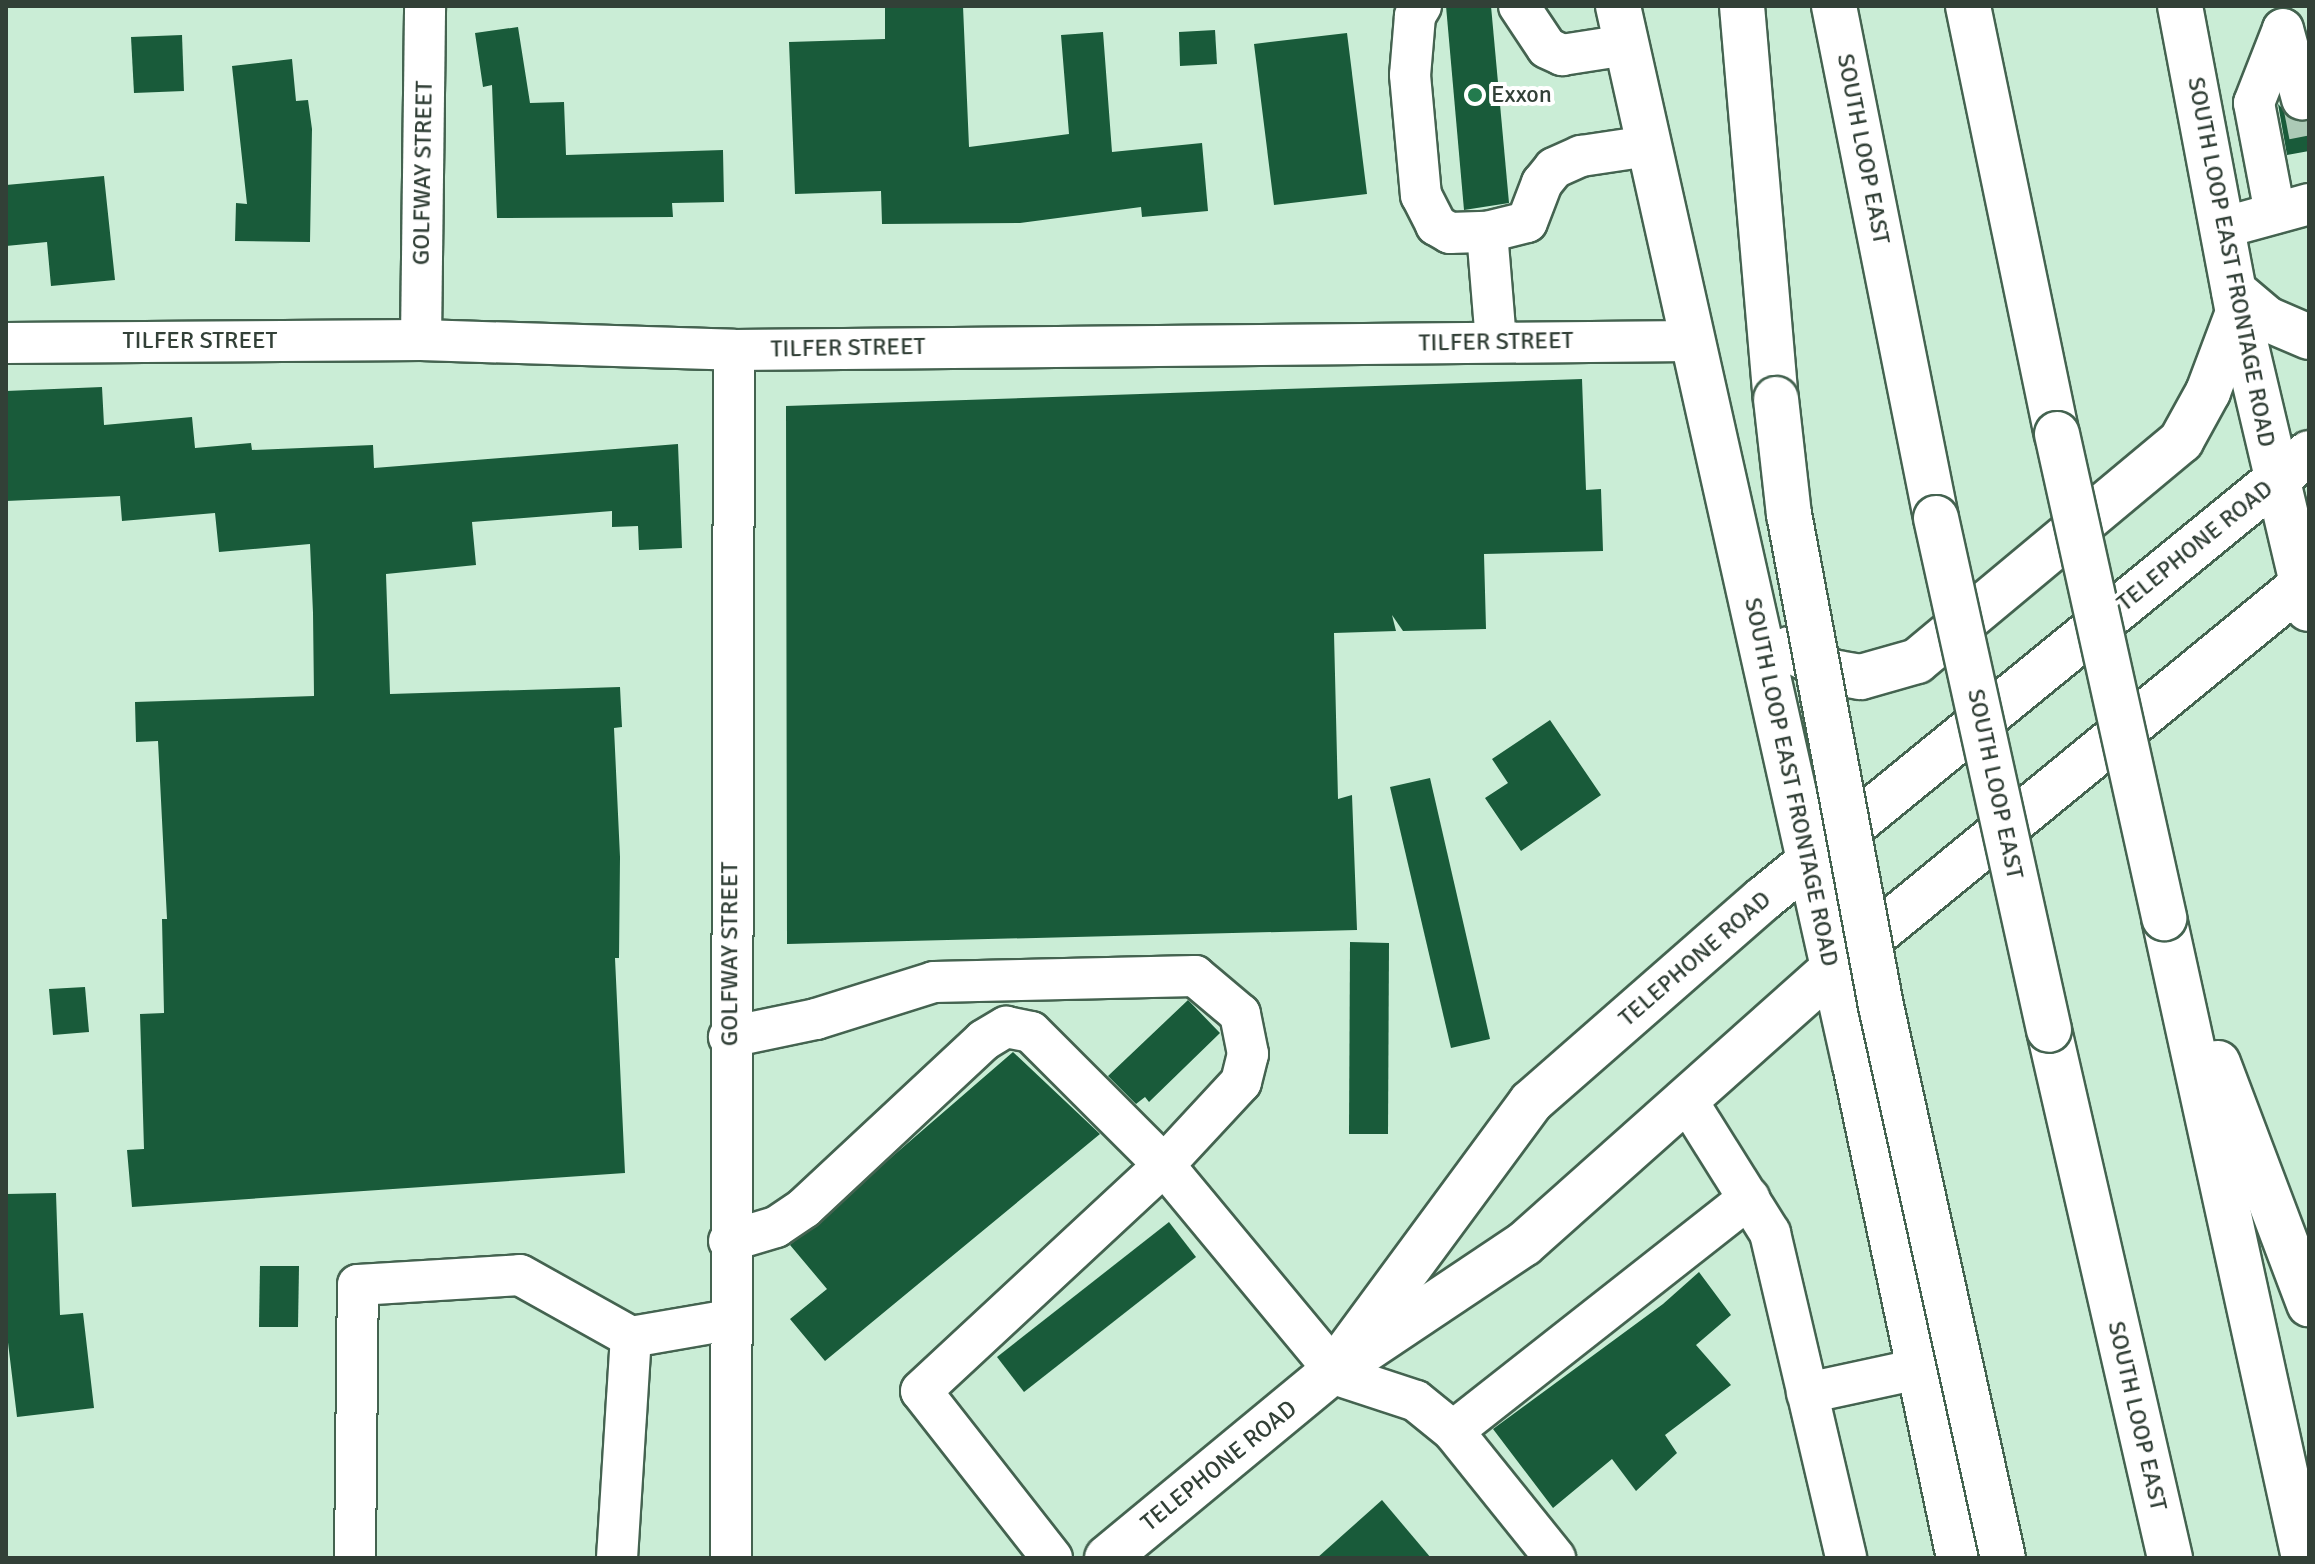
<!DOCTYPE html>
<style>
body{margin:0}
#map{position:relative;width:2315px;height:1564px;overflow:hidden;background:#caedd6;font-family:Signika,sans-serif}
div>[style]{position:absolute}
.building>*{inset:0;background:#195b3a}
.minor-tunnel>*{height:40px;margin-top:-20px;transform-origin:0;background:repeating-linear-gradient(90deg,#accab6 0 40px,transparent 0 60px)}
.roads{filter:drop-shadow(2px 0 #446350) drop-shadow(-2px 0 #446350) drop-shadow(0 2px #446350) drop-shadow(0 -2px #446350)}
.minor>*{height:40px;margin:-20px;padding:0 20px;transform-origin:20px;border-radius:20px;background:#fff}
.major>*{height:44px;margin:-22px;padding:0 22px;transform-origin:22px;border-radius:22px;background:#fff}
.highway>*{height:44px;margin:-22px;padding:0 22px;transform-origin:22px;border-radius:22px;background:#fff}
.bridges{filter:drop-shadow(2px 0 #446350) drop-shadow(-2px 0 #446350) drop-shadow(0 2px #446350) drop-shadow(0 -2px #446350)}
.highway-bridge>*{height:44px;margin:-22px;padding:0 22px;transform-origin:22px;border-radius:22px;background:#fff}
.dots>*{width:22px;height:22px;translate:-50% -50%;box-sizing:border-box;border:4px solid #fff;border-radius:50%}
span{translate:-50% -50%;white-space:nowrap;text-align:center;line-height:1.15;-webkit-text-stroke:8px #fff;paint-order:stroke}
.poi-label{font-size:24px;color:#324037}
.left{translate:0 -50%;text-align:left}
.street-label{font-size:24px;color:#324037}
.frame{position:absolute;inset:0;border:8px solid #324037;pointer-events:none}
</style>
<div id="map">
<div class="building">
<div style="clip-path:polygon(885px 6px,963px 6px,969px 147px,1069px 134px,1061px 35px,1103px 32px,1112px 152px,1202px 143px,1208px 211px,1142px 217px,1141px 207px,1020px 223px,882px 224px,881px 191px,795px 194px,789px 42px,885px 39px)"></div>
<div style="clip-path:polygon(1446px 6px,1491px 6px,1509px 203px,1464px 210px)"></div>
<div style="clip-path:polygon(518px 27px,530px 103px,564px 102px,566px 155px,723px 150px,724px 202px,672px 203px,673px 217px,497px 218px,492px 85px,483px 87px,475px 33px)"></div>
<div style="clip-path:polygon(1215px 30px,1217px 64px,1180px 66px,1179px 32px)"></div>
<div style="clip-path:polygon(1347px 33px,1367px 194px,1274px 205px,1254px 44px)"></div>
<div style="clip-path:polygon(182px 35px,184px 91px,134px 93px,131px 37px)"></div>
<div style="clip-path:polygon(292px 59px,296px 101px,308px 100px,312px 129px,310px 242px,235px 241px,236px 203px,247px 204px,232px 66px)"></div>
<div style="clip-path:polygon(2278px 104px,2295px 121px,2309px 121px,2309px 151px,2287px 155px)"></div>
<div style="clip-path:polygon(104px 176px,115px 280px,51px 286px,47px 242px,6px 246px,6px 185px)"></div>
<div style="clip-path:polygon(1582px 379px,1586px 490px,1601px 489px,1603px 551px,1484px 554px,1486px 629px,1403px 631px,1392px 615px,1396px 631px,1334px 633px,1338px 799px,1352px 795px,1357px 930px,787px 944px,786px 406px)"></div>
<div style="clip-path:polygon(102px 387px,104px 425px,192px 417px,195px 448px,251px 443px,252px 450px,373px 445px,374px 468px,678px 444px,682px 548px,639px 550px,638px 526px,612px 527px,612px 511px,472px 522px,476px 565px,386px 574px,390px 694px,620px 687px,622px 727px,614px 728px,620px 857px,619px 958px,615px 958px,625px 1173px,132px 1207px,127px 1150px,144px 1149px,140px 1014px,164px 1013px,162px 919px,167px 919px,158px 741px,136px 742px,135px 702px,314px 696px,313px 613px,310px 544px,219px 552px,215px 513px,122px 521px,120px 496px,6px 501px,6px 391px)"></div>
<div style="clip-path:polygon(1550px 720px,1601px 795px,1521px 851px,1485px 798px,1508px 783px,1492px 759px)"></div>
<div style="clip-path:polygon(1430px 778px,1490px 1039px,1451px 1048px,1390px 787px)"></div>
<div style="clip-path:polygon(1350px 942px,1389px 943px,1388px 1134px,1349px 1134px)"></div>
<div style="clip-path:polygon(85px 987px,89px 1032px,53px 1035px,49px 989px)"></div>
<div style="clip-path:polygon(1188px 1000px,1220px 1033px,1149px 1102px,1145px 1097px,1136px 1104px,1108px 1076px)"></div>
<div style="clip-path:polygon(1013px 1052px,1100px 1134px,825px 1361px,790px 1319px,827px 1289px,790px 1245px)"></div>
<div style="clip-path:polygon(56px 1193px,60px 1315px,83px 1313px,94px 1408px,17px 1417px,6px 1326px,6px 1194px)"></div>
<div style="clip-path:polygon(1169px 1222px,1196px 1257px,1024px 1392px,997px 1357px)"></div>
<div style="clip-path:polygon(260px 1266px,299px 1266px,298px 1327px,259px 1327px)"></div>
<div style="clip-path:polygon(1699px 1272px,1731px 1315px,1696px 1345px,1731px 1385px,1665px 1435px,1677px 1453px,1636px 1491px,1612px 1459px,1553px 1508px,1493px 1429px,1663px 1304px)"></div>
<div style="clip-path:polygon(1382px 1500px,1431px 1558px,1317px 1558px)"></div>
</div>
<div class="minor-tunnel">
<div style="left:2302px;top:99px;width:37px;rotate:79deg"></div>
</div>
<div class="roads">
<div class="minor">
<div style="left:1421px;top:6px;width:12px;rotate:121deg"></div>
<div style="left:1415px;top:16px;width:59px;rotate:94.8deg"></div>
<div style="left:1410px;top:75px;width:121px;rotate:84.8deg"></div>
<div style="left:1421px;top:195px;width:34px;rotate:63deg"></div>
<div style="left:1436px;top:225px;width:16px;rotate:30deg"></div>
<div style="left:1450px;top:233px;width:37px;rotate:-2deg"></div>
<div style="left:1487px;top:232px;width:110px;rotate:85.3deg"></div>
<div style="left:1519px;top:6px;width:50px;rotate:56.3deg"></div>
<div style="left:1547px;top:48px;width:17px;rotate:25deg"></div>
<div style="left:1562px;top:55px;width:65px;rotate:-8.9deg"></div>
<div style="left:2283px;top:29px;width:73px;rotate:74.8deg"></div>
<div style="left:2275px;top:213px;width:112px;rotate:-100.8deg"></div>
<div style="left:2254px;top:103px;width:79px;rotate:-68.6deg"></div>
<div style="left:2222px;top:228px;width:90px;rotate:-15.4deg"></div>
<div style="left:1487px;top:232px;width:41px;rotate:-14deg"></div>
<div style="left:1527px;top:222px;width:42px;rotate:-69deg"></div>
<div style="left:1542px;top:183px;width:19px;rotate:-51deg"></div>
<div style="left:1554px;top:168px;width:30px;rotate:-24deg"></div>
<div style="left:1581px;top:156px;width:68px;rotate:-8.5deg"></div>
<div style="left:421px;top:340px;width:334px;rotate:-89.3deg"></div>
<div style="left:6px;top:343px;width:415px;rotate:-0.4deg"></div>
<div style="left:421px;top:340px;width:313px;rotate:1.8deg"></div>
<div style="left:734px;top:350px;width:957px;rotate:-0.54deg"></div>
<div style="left:1686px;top:1099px;width:158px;rotate:57.9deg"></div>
<div style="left:1770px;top:1233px;width:334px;rotate:76.8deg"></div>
<div style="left:729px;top:1241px;width:49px;rotate:-16.6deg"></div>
<div style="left:776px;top:1227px;width:34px;rotate:-34deg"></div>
<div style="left:804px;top:1208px;width:246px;rotate:-43deg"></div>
<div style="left:984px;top:1040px;width:26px;rotate:-31deg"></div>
<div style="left:1006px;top:1027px;width:25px;rotate:11deg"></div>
<div style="left:1031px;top:1032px;width:188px;rotate:45deg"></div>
<div style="left:1164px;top:1165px;width:113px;rotate:-47.1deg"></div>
<div style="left:1241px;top:1082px;width:29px;rotate:-76deg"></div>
<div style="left:1248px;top:1054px;width:41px;rotate:-101.3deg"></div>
<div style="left:1240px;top:1014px;width:59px;rotate:-139.8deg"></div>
<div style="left:1195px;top:976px;width:261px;rotate:178.7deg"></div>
<div style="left:934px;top:982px;width:124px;rotate:162.6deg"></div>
<div style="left:816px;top:1019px;width:89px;rotate:168.3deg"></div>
<div style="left:1331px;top:1373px;width:89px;rotate:18.2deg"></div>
<div style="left:1416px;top:1401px;width:48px;rotate:39deg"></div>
<div style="left:1453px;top:1431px;width:163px;rotate:51.2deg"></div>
<div style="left:1807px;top:1393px;width:114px;rotate:-12.2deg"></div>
<div style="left:1453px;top:1431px;width:377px;rotate:-38.2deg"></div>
<div style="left:355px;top:1558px;width:273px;rotate:-89.4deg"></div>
<div style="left:358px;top:1285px;width:162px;rotate:-3.5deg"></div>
<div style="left:520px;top:1275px;width:127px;rotate:29.2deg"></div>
<div style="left:631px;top:1337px;width:99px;rotate:-9.8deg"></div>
<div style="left:617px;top:1558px;width:221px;rotate:-86.4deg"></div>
<div style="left:731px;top:1558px;width:1208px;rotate:-89.86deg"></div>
<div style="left:1052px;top:1558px;width:212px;rotate:-128.1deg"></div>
<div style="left:921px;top:1391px;width:332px;rotate:-42.9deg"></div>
<div style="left:1164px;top:1165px;width:266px;rotate:50.3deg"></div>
</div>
<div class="major">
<div style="left:1618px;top:6px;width:1085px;rotate:77.39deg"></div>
<div style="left:1855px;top:1065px;width:504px;rotate:78.09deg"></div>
<div style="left:2180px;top:6px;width:311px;rotate:79.3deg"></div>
<div style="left:2238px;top:312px;width:305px;rotate:76.7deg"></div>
<div style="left:2234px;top:291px;width:43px;rotate:40.3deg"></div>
<div style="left:2267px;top:319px;width:46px;rotate:23.2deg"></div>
<div style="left:1789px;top:649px;width:49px;rotate:28.1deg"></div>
<div style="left:1832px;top:672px;width:29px;rotate:10deg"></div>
<div style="left:1861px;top:677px;width:58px;rotate:-15.9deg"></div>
<div style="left:1917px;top:661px;width:344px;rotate:-39.8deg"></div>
<div style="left:2181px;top:441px;width:56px;rotate:-61.1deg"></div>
<div style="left:2208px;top:392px;width:85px;rotate:-69.4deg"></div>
<div style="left:1349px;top:1349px;width:307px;rotate:-53.6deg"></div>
<div style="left:1531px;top:1102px;width:308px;rotate:-41.2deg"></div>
<div style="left:1763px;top:899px;width:705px;rotate:-39.24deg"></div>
<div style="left:1107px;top:1558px;width:291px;rotate:-39.6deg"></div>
<div style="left:1331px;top:1373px;width:232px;rotate:-33.8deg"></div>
<div style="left:1524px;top:1244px;width:412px;rotate:-41.7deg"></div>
<div style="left:1832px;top:970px;width:617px;rotate:-39.34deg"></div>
</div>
<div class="highway">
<div style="left:1742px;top:6px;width:394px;rotate:85.1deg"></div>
<div style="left:1834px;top:6px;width:522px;rotate:78.73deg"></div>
<div style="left:1968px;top:6px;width:437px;rotate:78.3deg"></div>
<div style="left:2164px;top:918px;width:655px;rotate:77.66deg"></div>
<div style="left:2049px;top:1030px;width:542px;rotate:77.09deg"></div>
<div style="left:2218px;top:1063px;width:258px;rotate:69.3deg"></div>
</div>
</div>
<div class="bridges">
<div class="highway-bridge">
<div style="left:1776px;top:399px;width:116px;rotate:83.6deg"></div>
<div style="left:1789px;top:514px;width:501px;rotate:79.41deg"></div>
<div style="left:1881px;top:1006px;width:565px;rotate:77.54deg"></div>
<div style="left:2057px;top:434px;width:496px;rotate:77.5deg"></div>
<div style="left:1936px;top:518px;width:524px;rotate:77.55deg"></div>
</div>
</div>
<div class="dots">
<div style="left:1475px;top:95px;background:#237b4e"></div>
</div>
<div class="poi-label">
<span class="left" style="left:1491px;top:95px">Exxon</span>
</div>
<div class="street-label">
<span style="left:1863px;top:149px;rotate:79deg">SOUTH LOOP EAST</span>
<span style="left:423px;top:173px;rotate:-89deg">GOLFWAY STREET</span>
<span style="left:2231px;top:262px;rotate:79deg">SOUTH LOOP EAST FRONTAGE ROAD</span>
<span style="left:200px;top:341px">TILFER STREET</span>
<span style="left:1496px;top:342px;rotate:-1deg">TILFER STREET</span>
<span style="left:848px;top:348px;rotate:-1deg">TILFER STREET</span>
<span style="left:2195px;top:546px;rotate:-39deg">TELEPHONE ROAD</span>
<span style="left:1791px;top:782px;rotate:78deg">SOUTH LOOP EAST FRONTAGE ROAD</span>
<span style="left:1995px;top:784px;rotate:78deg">SOUTH LOOP EAST</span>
<span style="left:730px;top:954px;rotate:-90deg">GOLFWAY STREET</span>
<span style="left:1695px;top:959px;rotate:-41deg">TELEPHONE ROAD</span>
<span style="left:2137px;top:1416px;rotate:77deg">SOUTH LOOP EAST</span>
<span style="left:1219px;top:1466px;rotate:-39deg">TELEPHONE ROAD</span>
</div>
<div class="frame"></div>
</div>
